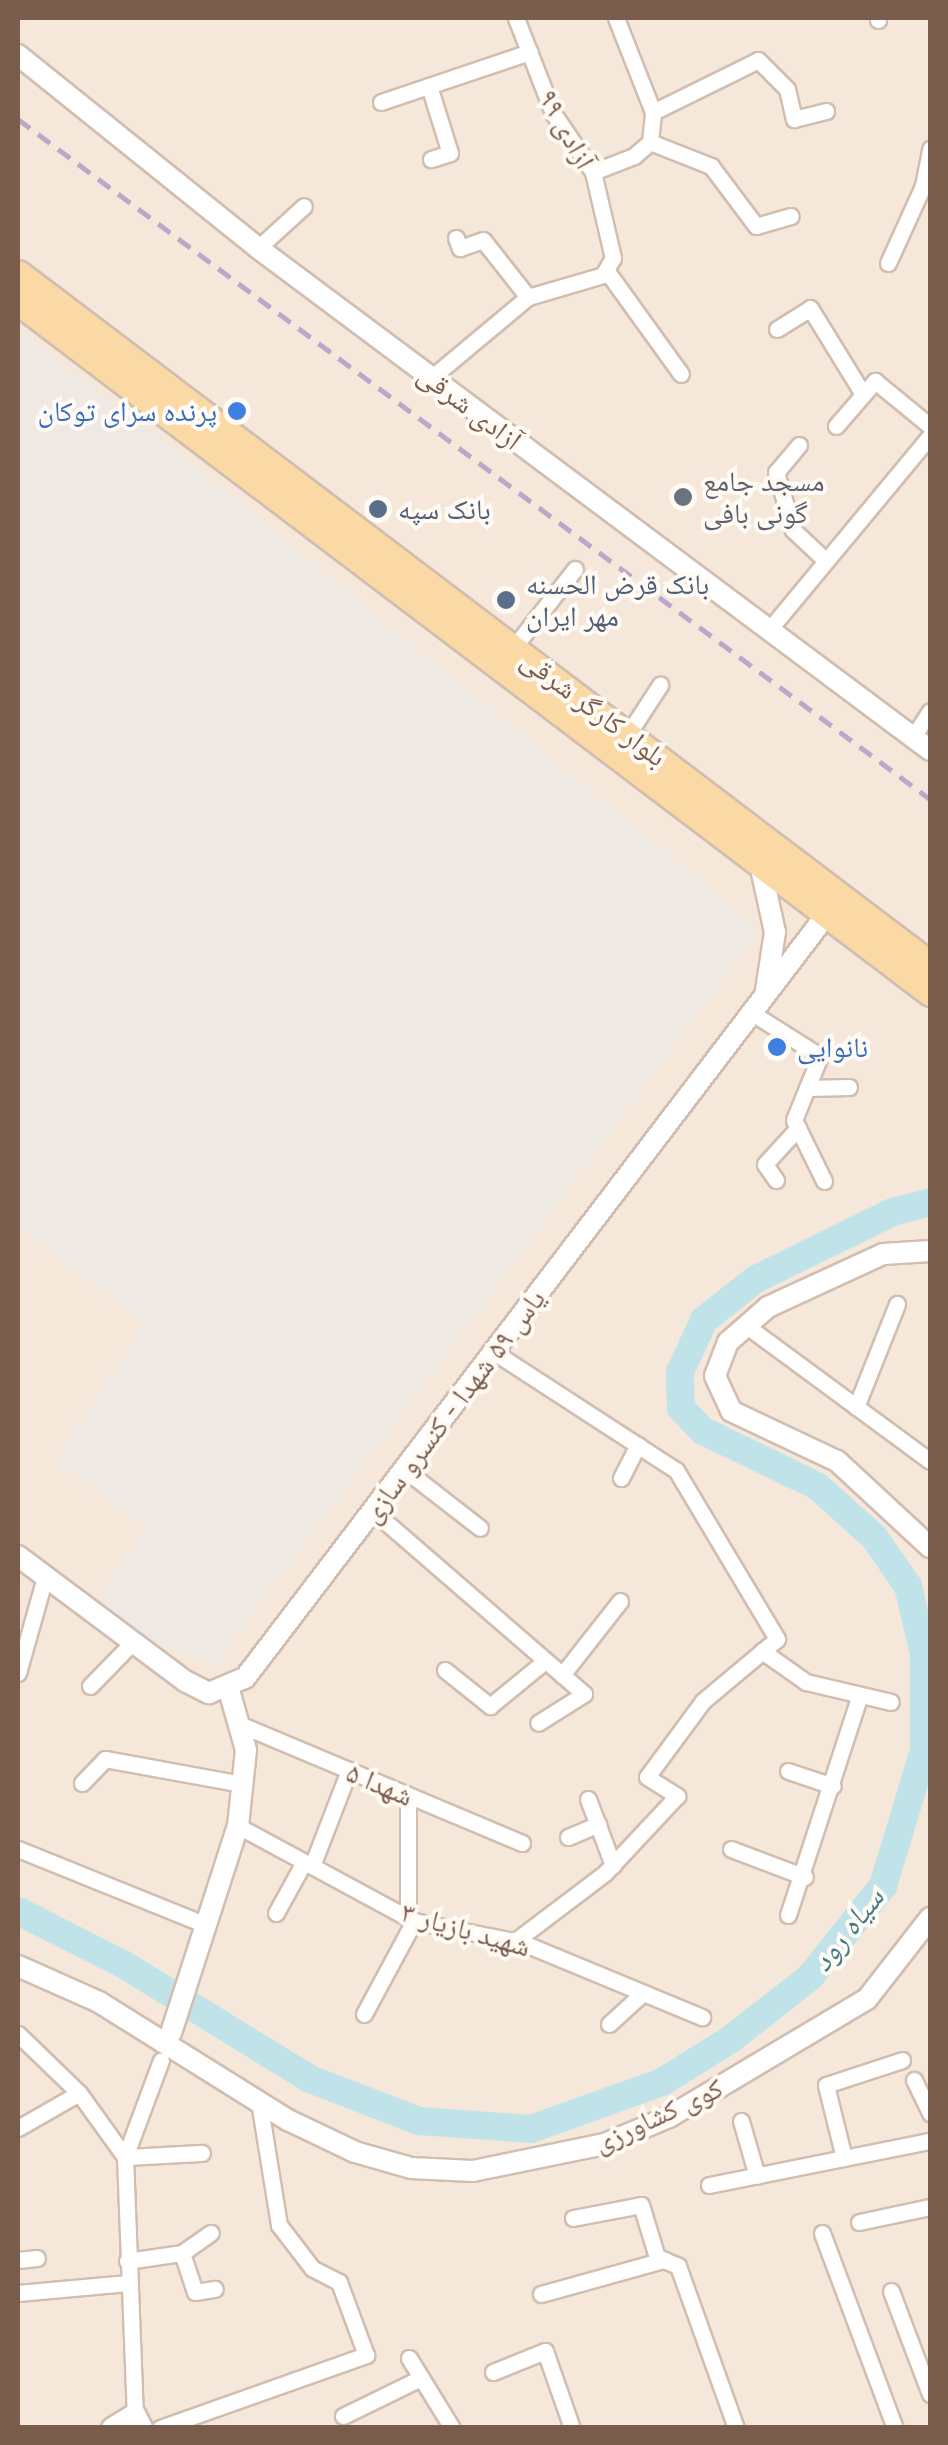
<!DOCTYPE html>
<meta charset="utf-8">
<style>
body{margin:0}
#map{position:relative;width:948px;height:2445px;overflow:hidden;background:#fdf6ec;font-family:Mulish,"Noto Naskh Arabic",sans-serif}
div>[style]{position:absolute}
.residential>*{inset:0;background:#f5e8da}
.industrial>*{inset:0;background:#efe9e4}
.river>*{height:28px;margin:-14px;padding:0 14px;transform-origin:14px;border-radius:14px;background:#bfe3e8}
.roads{filter:drop-shadow(2px 0 #d1beb0) drop-shadow(-2px 0 #d1beb0) drop-shadow(0 2px #d1beb0) drop-shadow(0 -2px #d1beb0)}
.minor>*{height:15px;margin:-7.5px;padding:0 7.5px;transform-origin:7.5px;border-radius:7.5px;background:#fff}
.tertiary>*{height:20px;margin:-10px;padding:0 10px;transform-origin:10px;border-radius:10px;background:#fff}
.primary>*{height:25px;margin:-12.5px;padding:0 12.5px;transform-origin:12.5px;border-radius:12.5px;background:#fbd9a5}
.rail>*{height:5px;margin-top:-2.5px;transform-origin:0;background:repeating-linear-gradient(90deg,#b9a8c9 0 15px,transparent 0 25px)}
.dots>*{width:28px;height:28px;translate:-50% -50%;box-sizing:border-box;border:5px solid #fffaf3;border-radius:50%}
span{translate:-50% -50%;white-space:nowrap;text-align:center;line-height:1.15;-webkit-text-stroke:8px #fffaf3;paint-order:stroke}
.street-label{font-size:28px;color:#7a5c4d}
.shop-label{font-size:28px;color:#366cbe}
.right{translate:-100% -50%;text-align:right}
.left{translate:0 -50%;text-align:left}
.worship-label{font-size:28px;color:#5b616d}
.service-label{font-size:28px;color:#4e5e75}
.water-label{font-size:30px;color:#437c86;font-style:italic}
.frame{position:absolute;inset:0;border:20px solid #7a5c4d;pointer-events:none}
</style>
<div id="map">
<div class="residential">
<div style="clip-path:polygon(18px 18px,930px 18px,930px 2427px,18px 2427px)"></div>
</div>
<div class="industrial">
<div style="clip-path:polygon(18px 330px,190px 462px,761px 930px,214px 1666px,92px 1612px,145px 1527px,55px 1459px,145px 1323px,18px 1227px)"></div>
</div>
<div class="river">
<div style="left:18px;top:1911px;width:118px;rotate:26.8deg"></div>
<div style="left:123px;top:1964px;width:220px;rotate:31.6deg"></div>
<div style="left:310px;top:2079px;width:117px;rotate:21.1deg"></div>
<div style="left:419px;top:2121px;width:112px;rotate:4.1deg"></div>
<div style="left:531px;top:2129px;width:139px;rotate:-19.7deg"></div>
<div style="left:662px;top:2082px;width:81px;rotate:-31.9deg"></div>
<div style="left:731px;top:2039px;width:100px;rotate:-38.1deg"></div>
<div style="left:810px;top:1977px;width:117px;rotate:-51.3deg"></div>
<div style="left:883px;top:1886px;width:142px;rotate:-73.2deg"></div>
<div style="left:924px;top:1750px;width:96px;rotate:-90deg"></div>
<div style="left:924px;top:1654px;width:70px;rotate:-103.2deg"></div>
<div style="left:908px;top:1586px;width:60px;rotate:-124.8deg"></div>
<div style="left:874px;top:1537px;width:76px;rotate:-138.2deg"></div>
<div style="left:817px;top:1486px;width:127px;rotate:-154.2deg"></div>
<div style="left:703px;top:1431px;width:32px;rotate:-134deg"></div>
<div style="left:681px;top:1408px;width:36px;rotate:-92deg"></div>
<div style="left:680px;top:1372px;width:57px;rotate:-65.2deg"></div>
<div style="left:704px;top:1320px;width:66px;rotate:-38.3deg"></div>
<div style="left:756px;top:1279px;width:153px;rotate:-26.1deg"></div>
<div style="left:893px;top:1212px;width:38px;rotate:-15deg"></div>
</div>
<div class="roads">
<div class="minor">
<div style="left:878px;top:18px;width:2px;rotate:90deg"></div>
<div style="left:429px;top:86px;width:70px;rotate:72.6deg"></div>
<div style="left:450px;top:153px;width:20px;rotate:162deg"></div>
<div style="left:381px;top:102px;width:157px;rotate:-18.6deg"></div>
<div style="left:653px;top:112px;width:117px;rotate:-26.3deg"></div>
<div style="left:758px;top:60px;width:41px;rotate:45deg"></div>
<div style="left:787px;top:89px;width:31px;rotate:77deg"></div>
<div style="left:794px;top:119px;width:33px;rotate:-14deg"></div>
<div style="left:650px;top:142px;width:66px;rotate:21.5deg"></div>
<div style="left:711px;top:166px;width:75px;rotate:53.1deg"></div>
<div style="left:756px;top:226px;width:36px;rotate:-16deg"></div>
<div style="left:593px;top:172px;width:44px;rotate:-21.3deg"></div>
<div style="left:634px;top:156px;width:21px;rotate:-41deg"></div>
<div style="left:650px;top:142px;width:30px;rotate:-84deg"></div>
<div style="left:653px;top:112px;width:101px;rotate:-111.5deg"></div>
<div style="left:456px;top:238px;width:11px;rotate:68deg"></div>
<div style="left:460px;top:248px;width:24px;rotate:-19deg"></div>
<div style="left:483px;top:240px;width:73px;rotate:51.7deg"></div>
<div style="left:258px;top:248px;width:62px;rotate:-42.4deg"></div>
<div style="left:888px;top:263px;width:85px;rotate:-65.6deg"></div>
<div style="left:923px;top:186px;width:38px;rotate:-79deg"></div>
<div style="left:606px;top:270px;width:128px;rotate:54.2deg"></div>
<div style="left:777px;top:329px;width:39px;rotate:-32deg"></div>
<div style="left:810px;top:308px;width:101px;rotate:58.4deg"></div>
<div style="left:431px;top:378px;width:126px;rotate:-39.9deg"></div>
<div style="left:528px;top:297px;width:78px;rotate:-16.3deg"></div>
<div style="left:603px;top:275px;width:20px;rotate:-60deg"></div>
<div style="left:613px;top:258px;width:88px;rotate:-103.1deg"></div>
<div style="left:593px;top:172px;width:71px;rotate:-124.1deg"></div>
<div style="left:553px;top:113px;width:102px;rotate:-111.3deg"></div>
<div style="left:836px;top:426px;width:60px;rotate:-49.1deg"></div>
<div style="left:875px;top:381px;width:71px;rotate:39.3deg"></div>
<div style="left:799px;top:445px;width:35px;rotate:130deg"></div>
<div style="left:776px;top:472px;width:60px;rotate:73.7deg"></div>
<div style="left:793px;top:530px;width:45px;rotate:43.2deg"></div>
<div style="left:768px;top:631px;width:254px;rotate:-50.3deg"></div>
<div style="left:514px;top:647px;width:99px;rotate:-52deg"></div>
<div style="left:628px;top:734px;width:59px;rotate:-56.9deg"></div>
<div style="left:913px;top:737px;width:31px;rotate:-57deg"></div>
<div style="left:752px;top:1013px;width:80px;rotate:32.3deg"></div>
<div style="left:820px;top:1056px;width:69px;rotate:112.1deg"></div>
<div style="left:794px;top:1120px;width:68px;rotate:63.8deg"></div>
<div style="left:807px;top:1088px;width:42px;rotate:-1.4deg"></div>
<div style="left:776px;top:1180px;width:19px;rotate:-125deg"></div>
<div style="left:765px;top:1164px;width:49px;rotate:-47.5deg"></div>
<div style="left:744px;top:1324px;width:231px;rotate:36.4deg"></div>
<div style="left:494px;top:1352px;width:217px;rotate:33deg"></div>
<div style="left:676px;top:1470px;width:197px;rotate:59.1deg"></div>
<div style="left:777px;top:1639px;width:97px;rotate:140deg"></div>
<div style="left:703px;top:1701px;width:94px;rotate:126.4deg"></div>
<div style="left:647px;top:1777px;width:36px;rotate:32deg"></div>
<div style="left:677px;top:1796px;width:105px;rotate:133.1deg"></div>
<div style="left:605px;top:1873px;width:113px;rotate:142.9deg"></div>
<div style="left:856px;top:1407px;width:111px;rotate:-68.3deg"></div>
<div style="left:404px;top:1469px;width:96px;rotate:37.8deg"></div>
<div style="left:621px;top:1478px;width:37px;rotate:-63deg"></div>
<div style="left:373px;top:1511px;width:279px;rotate:40.9deg"></div>
<div style="left:584px;top:1694px;width:54px;rotate:147.8deg"></div>
<div style="left:762px;top:1651px;width:54px;rotate:35.2deg"></div>
<div style="left:806px;top:1682px;width:87px;rotate:13.2deg"></div>
<div style="left:445px;top:1670px;width:58px;rotate:38.7deg"></div>
<div style="left:490px;top:1706px;width:71px;rotate:-39.3deg"></div>
<div style="left:18px;top:1673px;width:100px;rotate:-74.3deg"></div>
<div style="left:562px;top:1675px;width:94px;rotate:-51.9deg"></div>
<div style="left:90px;top:1686px;width:62px;rotate:-45.7deg"></div>
<div style="left:239px;top:1724px;width:307px;rotate:22.8deg"></div>
<div style="left:788px;top:1771px;width:47px;rotate:18.4deg"></div>
<div style="left:82px;top:1783px;width:33px;rotate:-46deg"></div>
<div style="left:105px;top:1759px;width:140px;rotate:10.3deg"></div>
<div style="left:408px;top:1795px;width:123px;rotate:90deg"></div>
<div style="left:588px;top:1799px;width:71px;rotate:69.3deg"></div>
<div style="left:238px;top:1826px;width:200px;rotate:28.4deg"></div>
<div style="left:414px;top:1921px;width:111px;rotate:11.4deg"></div>
<div style="left:523px;top:1943px;width:194px;rotate:22.5deg"></div>
<div style="left:568px;top:1837px;width:33px;rotate:-23deg"></div>
<div style="left:18px;top:1849px;width:203px;rotate:22deg"></div>
<div style="left:731px;top:1849px;width:79px;rotate:20.7deg"></div>
<div style="left:312px;top:1866px;width:103px;rotate:-68.9deg"></div>
<div style="left:276px;top:1913px;width:58px;rotate:-61.2deg"></div>
<div style="left:788px;top:1915px;width:231px;rotate:-71.9deg"></div>
<div style="left:364px;top:2014px;width:106px;rotate:-61.7deg"></div>
<div style="left:609px;top:2024px;width:46px;rotate:-42.4deg"></div>
<div style="left:18px;top:2034px;width:85px;rotate:44deg"></div>
<div style="left:79px;top:2093px;width:79px;rotate:54.3deg"></div>
<div style="left:125px;top:2157px;width:257px;rotate:87.8deg"></div>
<div style="left:914px;top:2080px;width:37px;rotate:64deg"></div>
<div style="left:741px;top:2121px;width:57px;rotate:73.8deg"></div>
<div style="left:18px;top:2128px;width:70px;rotate:-29.8deg"></div>
<div style="left:125px;top:2157px;width:103px;rotate:-69.6deg"></div>
<div style="left:125px;top:2157px;width:77px;rotate:-3deg"></div>
<div style="left:844px;top:2158px;width:75px;rotate:-103.9deg"></div>
<div style="left:826px;top:2085px;width:80px;rotate:-18.2deg"></div>
<div style="left:709px;top:2185px;width:225px;rotate:-11.3deg"></div>
<div style="left:573px;top:2218px;width:69px;rotate:-10.8deg"></div>
<div style="left:641px;top:2205px;width:54px;rotate:72.9deg"></div>
<div style="left:657px;top:2257px;width:23px;rotate:23deg"></div>
<div style="left:678px;top:2266px;width:172px;rotate:70.3deg"></div>
<div style="left:859px;top:2222px;width:73px;rotate:-11.9deg"></div>
<div style="left:822px;top:2233px;width:208px;rotate:69.5deg"></div>
<div style="left:182px;top:2253px;width:41px;rotate:71.6deg"></div>
<div style="left:195px;top:2292px;width:20px;rotate:-9deg"></div>
<div style="left:18px;top:2260px;width:19px;rotate:-6deg"></div>
<div style="left:127px;top:2261px;width:56px;rotate:-8.3deg"></div>
<div style="left:182px;top:2253px;width:35px;rotate:-35deg"></div>
<div style="left:891px;top:2291px;width:110px;rotate:69.3deg"></div>
<div style="left:18px;top:2293px;width:110px;rotate:-5.2deg"></div>
<div style="left:541px;top:2294px;width:128px;rotate:-15.5deg"></div>
<div style="left:409px;top:2358px;width:82px;rotate:58.4deg"></div>
<div style="left:493px;top:2372px;width:56px;rotate:-22deg"></div>
<div style="left:545px;top:2351px;width:82px;rotate:70.7deg"></div>
<div style="left:343px;top:2416px;width:87px;rotate:-26deg"></div>
<div style="left:160px;top:2428px;width:219px;rotate:-19.5deg"></div>
<div style="left:366px;top:2355px;width:78px;rotate:-110.3deg"></div>
<div style="left:339px;top:2282px;width:30px;rotate:-153deg"></div>
<div style="left:312px;top:2268px;width:54px;rotate:-127.5deg"></div>
<div style="left:279px;top:2225px;width:125px;rotate:-99.2deg"></div>
</div>
<div class="tertiary">
<div style="left:18px;top:55px;width:308px;rotate:38.8deg"></div>
<div style="left:258px;top:248px;width:839px;rotate:36.76deg"></div>
<div style="left:760px;top:864px;width:70px;rotate:77.6deg"></div>
<div style="left:775px;top:932px;width:59px;rotate:98.8deg"></div>
<div style="left:930px;top:1251px;width:47px;rotate:176.3deg"></div>
<div style="left:883px;top:1254px;width:127px;rotate:155.3deg"></div>
<div style="left:768px;top:1307px;width:53px;rotate:138.8deg"></div>
<div style="left:728px;top:1342px;width:36px;rotate:111deg"></div>
<div style="left:715px;top:1376px;width:38px;rotate:65deg"></div>
<div style="left:731px;top:1411px;width:117px;rotate:25.3deg"></div>
<div style="left:837px;top:1461px;width:127px;rotate:42.8deg"></div>
<div style="left:18px;top:1556px;width:209px;rotate:36.8deg"></div>
<div style="left:185px;top:1681px;width:27px;rotate:27deg"></div>
<div style="left:209px;top:1693px;width:39px;rotate:-23deg"></div>
<div style="left:245px;top:1678px;width:960px;rotate:-52.7deg"></div>
<div style="left:18px;top:1966px;width:89px;rotate:24deg"></div>
<div style="left:99px;top:2002px;width:223px;rotate:32deg"></div>
<div style="left:288px;top:2120px;width:74px;rotate:25.5deg"></div>
<div style="left:355px;top:2152px;width:58px;rotate:15.9deg"></div>
<div style="left:411px;top:2168px;width:62px;rotate:2.8deg"></div>
<div style="left:473px;top:2171px;width:135px;rotate:-11.6deg"></div>
<div style="left:605px;top:2144px;width:69px;rotate:-22.9deg"></div>
<div style="left:669px;top:2117px;width:230px;rotate:-30.8deg"></div>
<div style="left:867px;top:1999px;width:103px;rotate:-52.1deg"></div>
<div style="left:171px;top:2033px;width:218px;rotate:-72.1deg"></div>
<div style="left:238px;top:1826px;width:76px;rotate:-84deg"></div>
<div style="left:246px;top:1750px;width:66px;rotate:-105.9deg"></div>
<div style="left:112px;top:2428px;width:27px;rotate:-31deg"></div>
<div style="left:135px;top:2414px;width:16px;rotate:63deg"></div>
</div>
<div class="primary">
<div style="left:18px;top:273px;width:1144px;rotate:37.15deg"></div>
<div style="left:18px;top:302px;width:1144px;rotate:37.15deg"></div>
</div>
</div>
<div class="rail">
<div style="left:18px;top:119px;width:1138px;rotate:36.71deg"></div>
</div>
<div class="dots">
<div style="left:237px;top:411px;background:#3f7fe0"></div>
<div style="left:683px;top:497px;background:#6b7280"></div>
<div style="left:378px;top:509px;background:#5c6f8a"></div>
<div style="left:506px;top:600px;background:#5c6f8a"></div>
<div style="left:777px;top:1047px;background:#3f7fe0"></div>
</div>
<div class="street-label">
<span style="left:567px;top:129px;rotate:61deg">آزادی ٩٩</span>
<span style="left:470px;top:407px;rotate:37deg">آزادی شرقی</span>
<span style="left:594px;top:708px;rotate:37deg">بلوار کارگر شرقی</span>
<span style="left:453px;top:1406px;rotate:-53deg">یاس ۵۹ شهدا - کنسرو سازی</span>
<span style="left:380px;top:1784px;rotate:23deg">شهدا ۵</span>
<span style="left:466px;top:1929px;rotate:16deg">شهید بازیار ۳</span>
<span style="left:658px;top:2115px;rotate:-25deg">کوی کشاورزی</span>
</div>
<div class="shop-label">
<span class="right" style="left:217px;top:411px">پرنده سرای توکان</span>
<span class="left" style="left:797px;top:1047px">نانوایی</span>
</div>
<div class="worship-label">
<span class="left" style="left:703px;top:497px">مسجد جامع<br>گونی بافی</span>
</div>
<div class="service-label">
<span class="left" style="left:398px;top:509px">بانک سپه</span>
<span class="left" style="left:526px;top:600px">بانک قرض الحسنه<br>مهر ایران</span>
</div>
<div class="water-label">
<span style="left:847px;top:1929px;rotate:-52deg">سیاه رود</span>
</div>
<div class="frame"></div>
</div>
